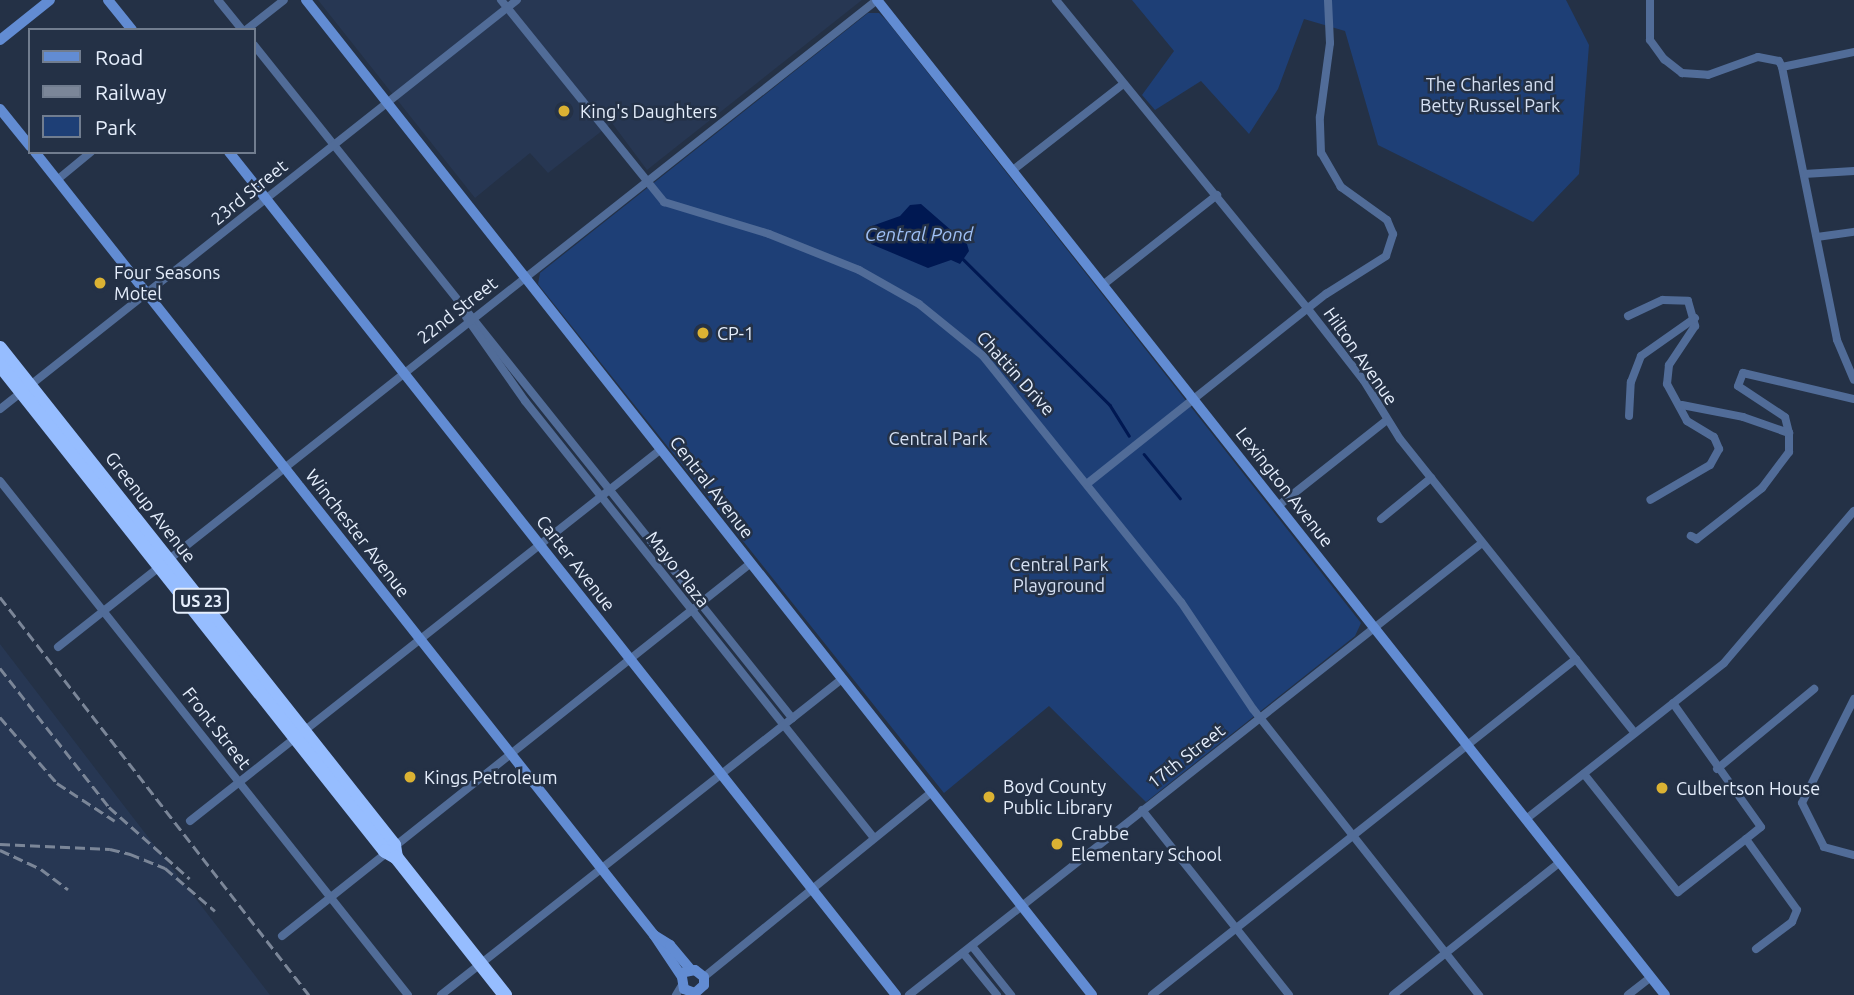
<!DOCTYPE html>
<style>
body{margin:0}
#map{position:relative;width:1854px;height:995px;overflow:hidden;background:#243146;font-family:Ubuntu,sans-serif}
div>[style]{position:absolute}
.built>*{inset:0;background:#273753}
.green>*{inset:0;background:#1e3f76}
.water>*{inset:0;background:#001852}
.stream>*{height:2.5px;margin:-1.25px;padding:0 1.25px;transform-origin:1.25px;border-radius:1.25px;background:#001852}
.street>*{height:8px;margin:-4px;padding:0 4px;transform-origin:4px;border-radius:4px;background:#516c98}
.secondary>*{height:10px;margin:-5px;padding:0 5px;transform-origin:5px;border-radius:5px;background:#628cd3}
.highway>*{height:14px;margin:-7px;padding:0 7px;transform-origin:7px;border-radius:7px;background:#96bdff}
.rail>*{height:2.5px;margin-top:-1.25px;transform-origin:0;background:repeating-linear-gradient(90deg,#7b8698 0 10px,transparent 0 15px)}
.dots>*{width:19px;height:19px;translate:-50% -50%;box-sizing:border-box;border:4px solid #243146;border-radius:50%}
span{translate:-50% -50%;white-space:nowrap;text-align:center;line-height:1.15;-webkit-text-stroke:5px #243146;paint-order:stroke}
.shield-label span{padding:2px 5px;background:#243146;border:2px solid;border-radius:5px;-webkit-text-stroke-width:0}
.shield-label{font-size:16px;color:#e5eefc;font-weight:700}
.park-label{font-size:18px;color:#d5e0f3}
.poi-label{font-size:18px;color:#e5eefc}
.left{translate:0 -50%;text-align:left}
.street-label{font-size:18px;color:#e5eefc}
.water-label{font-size:19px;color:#9fc0f6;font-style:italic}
.legend{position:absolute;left:28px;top:28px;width:228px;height:126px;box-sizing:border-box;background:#243146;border:2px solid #717d8f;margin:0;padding:9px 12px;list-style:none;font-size:21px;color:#e5eefc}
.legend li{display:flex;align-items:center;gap:14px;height:35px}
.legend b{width:35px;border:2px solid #717d8f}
</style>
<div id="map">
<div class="built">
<div style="clip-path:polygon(318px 0,862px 0,647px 170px,612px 123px,548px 173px,530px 153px,475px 198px)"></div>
<div style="clip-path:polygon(0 644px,101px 776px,270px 995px,0 995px)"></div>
</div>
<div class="green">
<div style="clip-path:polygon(1132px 0,1566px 0,1589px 45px,1579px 174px,1533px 222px,1378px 145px,1345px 31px,1304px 19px,1278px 89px,1249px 134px,1201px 81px,1155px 110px,1142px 95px,1174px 51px)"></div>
<div style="clip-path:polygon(868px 13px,879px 13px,887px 21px,1361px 623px,1355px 636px,1146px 802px,1049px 706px,944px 793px,538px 284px,540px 273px)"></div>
</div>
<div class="water">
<div style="clip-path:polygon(921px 204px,967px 244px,969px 251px,960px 264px,951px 260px,928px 268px,871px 244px,869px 227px,900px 216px,910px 205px)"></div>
</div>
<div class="stream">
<div style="left:963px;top:259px;width:207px;rotate:44.8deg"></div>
<div style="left:1110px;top:405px;width:36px;rotate:58deg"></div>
<div style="left:1144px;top:454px;width:57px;rotate:50.7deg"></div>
</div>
<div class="street">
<div style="left:218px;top:0;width:38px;rotate:51deg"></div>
<div style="left:501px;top:0;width:260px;rotate:51.1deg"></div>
<div style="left:664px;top:202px;width:110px;rotate:16.9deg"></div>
<div style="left:769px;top:234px;width:97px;rotate:21.8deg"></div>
<div style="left:859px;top:270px;width:69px;rotate:29.5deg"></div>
<div style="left:919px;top:304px;width:82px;rotate:39.1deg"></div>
<div style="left:983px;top:356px;width:316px;rotate:51.2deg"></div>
<div style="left:1181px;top:602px;width:129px;rotate:56.1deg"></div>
<div style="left:1253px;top:709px;width:365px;rotate:51.7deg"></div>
<div style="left:1056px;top:0;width:399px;rotate:50.8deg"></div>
<div style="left:1308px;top:309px;width:91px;rotate:52.1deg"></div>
<div style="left:1364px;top:381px;width:68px;rotate:58.2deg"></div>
<div style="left:1400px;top:439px;width:376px;rotate:51.4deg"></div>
<div style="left:1650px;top:0;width:40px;rotate:90deg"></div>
<div style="left:1650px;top:40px;width:24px;rotate:54deg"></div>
<div style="left:1664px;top:59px;width:23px;rotate:38deg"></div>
<div style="left:1682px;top:73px;width:26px;rotate:4deg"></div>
<div style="left:1708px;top:75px;width:53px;rotate:-19.8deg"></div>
<div style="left:1758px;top:57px;width:21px;rotate:11deg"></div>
<div style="left:1779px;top:61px;width:7px;rotate:63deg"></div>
<div style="left:1782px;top:67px;width:278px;rotate:78.6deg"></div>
<div style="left:1837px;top:340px;width:43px;rotate:67deg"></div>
<div style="left:246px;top:30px;width:48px;rotate:-38.3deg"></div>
<div style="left:254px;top:45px;width:862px;rotate:51.36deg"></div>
<div style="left:1782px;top:67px;width:74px;rotate:-11.8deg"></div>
<div style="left:1013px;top:170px;width:140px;rotate:-38deg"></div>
<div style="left:1804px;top:174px;width:50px;rotate:-3.4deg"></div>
<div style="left:57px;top:180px;width:44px;rotate:-39.5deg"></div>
<div style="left:1817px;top:237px;width:37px;rotate:-8deg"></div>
<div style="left:1104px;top:284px;width:144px;rotate:-38.2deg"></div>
<div style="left:1628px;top:316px;width:38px;rotate:-25deg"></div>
<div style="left:1663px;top:300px;width:25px;rotate:2deg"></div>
<div style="left:1688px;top:301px;width:26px;rotate:74deg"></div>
<div style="left:1695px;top:326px;width:47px;rotate:123.7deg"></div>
<div style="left:1669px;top:365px;width:19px;rotate:96deg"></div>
<div style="left:1667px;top:384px;width:42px;rotate:61.6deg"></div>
<div style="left:1687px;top:421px;width:31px;rotate:31deg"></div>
<div style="left:1714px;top:437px;width:13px;rotate:67deg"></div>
<div style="left:1719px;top:449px;width:18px;rotate:119deg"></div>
<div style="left:1710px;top:465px;width:69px;rotate:149.7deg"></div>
<div style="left:466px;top:317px;width:103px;rotate:54.9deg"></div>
<div style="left:525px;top:401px;width:559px;rotate:51.39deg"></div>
<div style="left:1682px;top:405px;width:62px;rotate:11.1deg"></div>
<div style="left:1743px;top:417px;width:49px;rotate:19.2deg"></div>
<div style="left:1789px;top:433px;width:19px;rotate:90deg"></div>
<div style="left:1789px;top:452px;width:45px;rotate:126.9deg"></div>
<div style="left:1762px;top:488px;width:83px;rotate:141.9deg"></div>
<div style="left:1697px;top:539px;width:7px;rotate:-153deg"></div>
<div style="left:0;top:409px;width:659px;rotate:-38.35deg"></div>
<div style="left:1629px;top:416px;width:34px;rotate:-87deg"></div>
<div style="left:1631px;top:382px;width:28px;rotate:-69deg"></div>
<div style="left:1641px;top:356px;width:66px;rotate:-35.1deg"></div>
<div style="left:1789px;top:433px;width:16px;rotate:-104deg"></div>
<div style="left:1785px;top:417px;width:56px;rotate:-146.6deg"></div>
<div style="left:1738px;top:386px;width:14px;rotate:-69deg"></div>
<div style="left:1743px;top:373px;width:114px;rotate:13.2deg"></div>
<div style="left:0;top:481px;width:656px;rotate:51.56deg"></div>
<div style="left:1088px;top:483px;width:304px;rotate:-38.5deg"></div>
<div style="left:1326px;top:294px;width:71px;rotate:-32.3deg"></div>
<div style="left:1386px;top:256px;width:23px;rotate:-72deg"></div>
<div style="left:1393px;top:234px;width:15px;rotate:-113deg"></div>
<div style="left:1387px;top:220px;width:57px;rotate:-144.3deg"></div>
<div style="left:1341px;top:187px;width:39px;rotate:-120deg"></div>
<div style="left:1321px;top:153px;width:36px;rotate:-92deg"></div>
<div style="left:1320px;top:117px;width:75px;rotate:-82.3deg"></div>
<div style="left:1330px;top:43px;width:43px;rotate:-92.7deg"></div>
<div style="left:1278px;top:506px;width:139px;rotate:-38.3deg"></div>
<div style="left:1381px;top:519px;width:65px;rotate:-39.4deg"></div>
<div style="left:58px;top:647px;width:1044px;rotate:-38.31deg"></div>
<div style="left:1854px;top:699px;width:116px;rotate:116.6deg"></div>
<div style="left:1802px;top:803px;width:49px;rotate:63.4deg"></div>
<div style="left:1824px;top:847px;width:31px;rotate:15deg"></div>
<div style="left:1717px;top:769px;width:126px;rotate:-39.5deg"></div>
<div style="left:1584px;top:774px;width:151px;rotate:51.5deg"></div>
<div style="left:1678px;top:892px;width:86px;rotate:-37.9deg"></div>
<div style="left:1746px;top:839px;width:19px;rotate:-39deg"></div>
<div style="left:1761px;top:827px;width:152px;rotate:-125.4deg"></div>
<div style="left:1142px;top:810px;width:236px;rotate:51.5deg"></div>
<div style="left:1526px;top:819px;width:252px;rotate:-38.2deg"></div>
<div style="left:1724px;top:663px;width:200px;rotate:-49.5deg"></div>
<div style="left:190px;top:821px;width:599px;rotate:-38.29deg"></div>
<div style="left:1746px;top:839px;width:87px;rotate:54.3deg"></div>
<div style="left:1797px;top:910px;width:13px;rotate:113deg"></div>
<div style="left:1792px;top:922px;width:45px;rotate:143.1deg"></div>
<div style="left:282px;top:936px;width:599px;rotate:-38.5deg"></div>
<div style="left:972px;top:946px;width:63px;rotate:51.5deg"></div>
<div style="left:963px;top:953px;width:54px;rotate:51deg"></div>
<div style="left:704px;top:977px;width:294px;rotate:-39.1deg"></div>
<div style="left:441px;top:995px;width:511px;rotate:-38.24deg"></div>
<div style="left:676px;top:995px;width:12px;rotate:-59deg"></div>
<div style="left:909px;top:995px;width:730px;rotate:-38.27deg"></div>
<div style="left:1152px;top:995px;width:541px;rotate:-38.4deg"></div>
<div style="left:1393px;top:995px;width:213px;rotate:-38.5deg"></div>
<div style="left:1628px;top:995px;width:29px;rotate:-38deg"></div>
</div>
<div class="secondary">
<div style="left:108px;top:0;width:38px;rotate:51deg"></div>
<div style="left:306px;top:0;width:1268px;rotate:51.69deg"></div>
<div style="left:877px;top:0;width:1269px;rotate:51.62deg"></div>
<div style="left:0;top:40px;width:64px;rotate:-38.7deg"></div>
<div style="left:0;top:109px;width:48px;rotate:51deg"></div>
<div style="left:35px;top:152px;width:998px;rotate:51.67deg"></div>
<div style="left:654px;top:935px;width:50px;rotate:56.3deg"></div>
<div style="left:682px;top:977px;width:12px;rotate:81deg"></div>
<div style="left:684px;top:989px;width:12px;rotate:20deg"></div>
<div style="left:229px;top:152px;width:1075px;rotate:51.65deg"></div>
<div style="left:654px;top:935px;width:19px;rotate:32deg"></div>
<div style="left:670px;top:945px;width:33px;rotate:50deg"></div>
<div style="left:685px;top:972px;width:10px;rotate:-11deg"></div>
<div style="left:695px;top:970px;width:11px;rotate:38deg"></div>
<div style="left:704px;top:977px;width:8px;rotate:90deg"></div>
<div style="left:704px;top:985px;width:12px;rotate:138deg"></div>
</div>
<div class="highway">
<div style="left:0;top:348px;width:634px;rotate:51.59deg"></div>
<div style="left:394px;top:845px;width:12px;rotate:81deg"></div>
<div style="left:0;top:365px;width:620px;rotate:51.61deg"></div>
<div style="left:385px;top:851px;width:13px;rotate:29deg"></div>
<div style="left:396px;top:857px;width:176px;rotate:51.7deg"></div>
</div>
<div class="rail">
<div style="left:0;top:597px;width:504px;rotate:52.17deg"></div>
<div style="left:0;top:668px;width:177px;rotate:51.9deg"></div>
<div style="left:109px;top:807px;width:108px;rotate:41.6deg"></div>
<div style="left:0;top:717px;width:87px;rotate:49.2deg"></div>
<div style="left:57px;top:783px;width:69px;rotate:33.2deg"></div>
<div style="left:0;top:844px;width:110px;rotate:2.6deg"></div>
<div style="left:110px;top:849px;width:21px;rotate:14deg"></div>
<div style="left:130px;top:854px;width:38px;rotate:22deg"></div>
<div style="left:165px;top:868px;width:66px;rotate:40.7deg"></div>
<div style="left:0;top:850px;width:45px;rotate:24.9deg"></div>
<div style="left:41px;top:869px;width:34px;rotate:37deg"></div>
</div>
<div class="dots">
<div style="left:564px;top:111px;background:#dbb233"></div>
<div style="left:100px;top:283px;background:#dbb233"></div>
<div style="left:703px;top:333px;background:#dbb233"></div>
<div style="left:410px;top:777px;background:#dbb233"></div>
<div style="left:1662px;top:788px;background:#dbb233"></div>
<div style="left:989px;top:797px;background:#dbb233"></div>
<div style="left:1057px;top:844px;background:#dbb233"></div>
</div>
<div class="shield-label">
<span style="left:201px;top:601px">US 23</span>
</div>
<div class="park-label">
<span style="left:1490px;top:95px">The Charles and<br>Betty Russel Park</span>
<span style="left:938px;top:438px">Central Park</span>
<span style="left:1059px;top:575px">Central Park<br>Playground</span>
</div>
<div class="poi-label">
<span class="left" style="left:580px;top:111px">King's Daughters</span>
<span class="left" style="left:114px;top:283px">Four Seasons<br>Motel</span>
<span class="left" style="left:717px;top:333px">CP-1</span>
<span class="left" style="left:424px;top:777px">Kings Petroleum</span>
<span class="left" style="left:1003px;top:797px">Boyd County<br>Public Library</span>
<span class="left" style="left:1676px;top:788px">Culbertson House</span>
<span class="left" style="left:1071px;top:844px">Crabbe<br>Elementary School</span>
</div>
<div class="street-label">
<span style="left:249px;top:192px;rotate:-39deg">23rd Street</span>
<span style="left:457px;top:310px;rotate:-38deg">22nd Street</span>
<span style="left:1361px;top:356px;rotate:55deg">Hilton Avenue</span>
<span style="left:1016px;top:373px;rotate:48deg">Chattin Drive</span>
<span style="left:712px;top:487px;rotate:52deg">Central Avenue</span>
<span style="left:1285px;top:487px;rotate:52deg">Lexington Avenue</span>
<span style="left:151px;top:507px;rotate:52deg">Greenup Avenue</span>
<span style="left:358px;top:533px;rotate:52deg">Winchester Avenue</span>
<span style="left:576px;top:563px;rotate:52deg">Carter Avenue</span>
<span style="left:678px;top:569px;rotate:52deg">Mayo Plaza</span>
<span style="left:217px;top:728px;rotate:52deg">Front Street</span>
<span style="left:1186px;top:756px;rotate:-38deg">17th Street</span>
</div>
<div class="water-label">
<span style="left:919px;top:235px">Central Pond</span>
</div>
<ul class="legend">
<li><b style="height:9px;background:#628cd3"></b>Road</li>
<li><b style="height:9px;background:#7b8698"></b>Railway</li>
<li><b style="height:19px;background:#1e3f76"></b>Park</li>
</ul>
</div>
